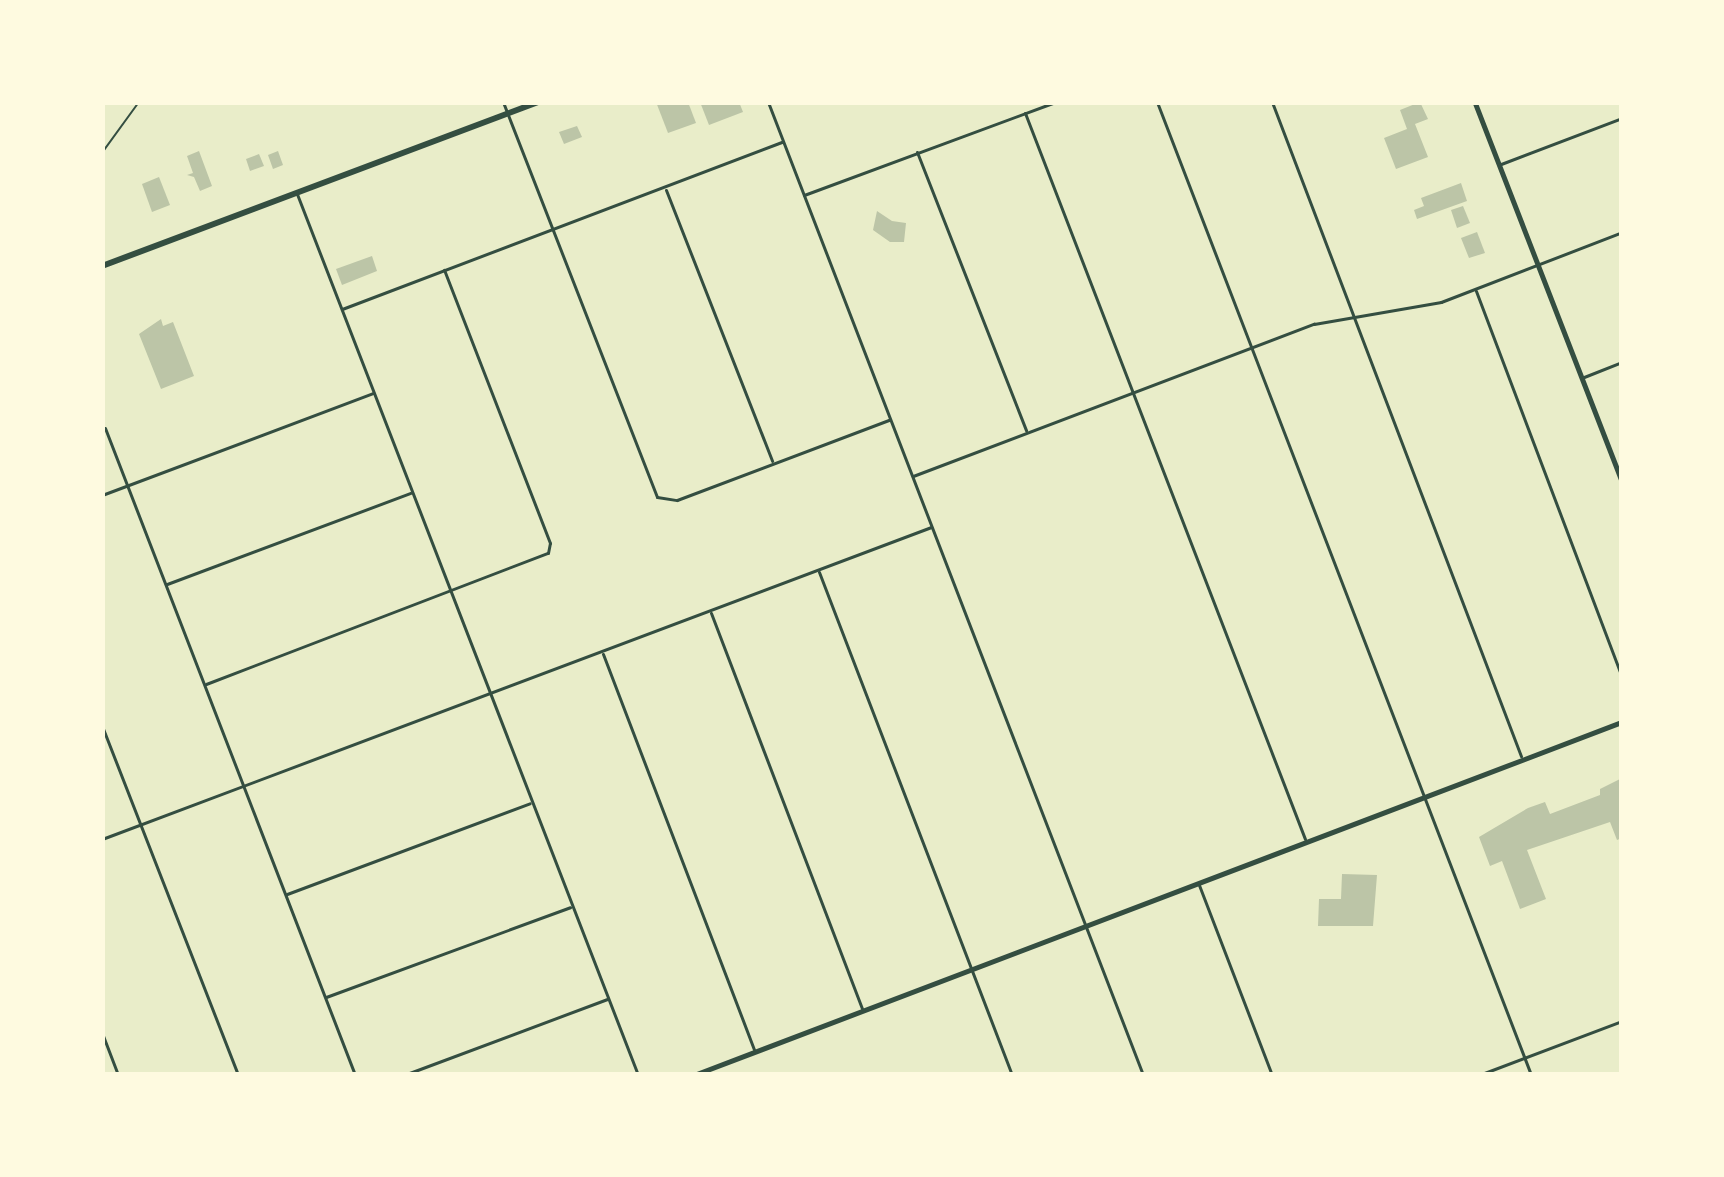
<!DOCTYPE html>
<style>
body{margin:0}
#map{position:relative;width:1724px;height:1177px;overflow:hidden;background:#e9edc9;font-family:Cabin,sans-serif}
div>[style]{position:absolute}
.building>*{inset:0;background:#bcc5a7}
.path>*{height:1.5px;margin:-0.75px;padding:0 0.75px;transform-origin:0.75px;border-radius:0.75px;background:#344e41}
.minor>*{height:3px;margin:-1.5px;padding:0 1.5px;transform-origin:1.5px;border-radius:1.5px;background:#344e41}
.tertiary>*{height:4.5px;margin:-2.25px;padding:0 2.25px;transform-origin:2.25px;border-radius:2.25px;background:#344e41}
.secondary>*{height:4.5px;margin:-2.25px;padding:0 2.25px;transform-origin:2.25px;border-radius:2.25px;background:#344e41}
.primary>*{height:6px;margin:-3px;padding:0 3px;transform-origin:3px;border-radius:3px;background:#344e41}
span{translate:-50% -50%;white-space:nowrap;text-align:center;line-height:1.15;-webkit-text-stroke:12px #fefae0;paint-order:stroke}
.frame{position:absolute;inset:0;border:105px solid #fefae0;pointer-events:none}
</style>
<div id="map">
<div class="building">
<div style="clip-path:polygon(656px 102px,688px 102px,696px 123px,668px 133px)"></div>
<div style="clip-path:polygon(700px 102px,739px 102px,743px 112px,709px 125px)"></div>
<div style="clip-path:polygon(1420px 102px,1428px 119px,1415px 124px,1428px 157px,1396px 169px,1384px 138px,1407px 129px,1400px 110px)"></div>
<div style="clip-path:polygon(577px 126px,582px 137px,564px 144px,559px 132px)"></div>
<div style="clip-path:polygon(199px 151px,212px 186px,200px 191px,194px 177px,187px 175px,193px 173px,187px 156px)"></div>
<div style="clip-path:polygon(278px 151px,283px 165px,273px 169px,268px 155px)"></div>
<div style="clip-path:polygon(259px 154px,264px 166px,250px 171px,246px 159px)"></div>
<div style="clip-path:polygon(159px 177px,170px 205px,152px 212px,142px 184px)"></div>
<div style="clip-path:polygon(1461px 183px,1467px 201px,1417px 219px,1414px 210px,1424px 206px,1421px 198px)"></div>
<div style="clip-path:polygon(1463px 206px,1470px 223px,1457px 228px,1451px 210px)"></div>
<div style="clip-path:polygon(877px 211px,892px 221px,906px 223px,904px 242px,890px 242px,873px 230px)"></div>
<div style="clip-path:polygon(1477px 232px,1485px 253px,1469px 258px,1461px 238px)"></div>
<div style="clip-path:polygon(372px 256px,377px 271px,342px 285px,336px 269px)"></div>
<div style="clip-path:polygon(161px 319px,163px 326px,173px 322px,194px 376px,161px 389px,139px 334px)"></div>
<div style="clip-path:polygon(1622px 778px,1622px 838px,1617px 840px,1610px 822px,1527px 850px,1546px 899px,1520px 909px,1502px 861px,1490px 866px,1479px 837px,1528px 808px,1545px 802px,1550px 814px,1600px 795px,1600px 789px)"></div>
<div style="clip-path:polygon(1342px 874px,1377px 875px,1373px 926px,1318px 926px,1319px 899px,1341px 899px)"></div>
</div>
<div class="path">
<div style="left:102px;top:153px;width:63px;rotate:-54deg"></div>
</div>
<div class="minor">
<div style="left:503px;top:102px;width:424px;rotate:68.7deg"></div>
<div style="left:657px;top:497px;width:20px;rotate:9deg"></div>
<div style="left:677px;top:500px;width:227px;rotate:-20.7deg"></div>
<div style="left:768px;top:102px;width:1043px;rotate:68.92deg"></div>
<div style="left:1157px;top:102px;width:1042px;rotate:68.97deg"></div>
<div style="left:1272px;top:102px;width:700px;rotate:69.16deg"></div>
<div style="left:1025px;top:113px;width:778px;rotate:68.91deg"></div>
<div style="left:917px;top:152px;width:299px;rotate:68.6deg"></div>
<div style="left:1501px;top:164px;width:129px;rotate:-20.8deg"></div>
<div style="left:666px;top:190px;width:291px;rotate:68.6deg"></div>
<div style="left:297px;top:194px;width:945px;rotate:68.84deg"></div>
<div style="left:804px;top:195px;width:268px;rotate:-20.3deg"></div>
<div style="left:1476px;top:291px;width:413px;rotate:69.3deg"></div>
<div style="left:342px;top:309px;width:471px;rotate:-20.8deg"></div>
<div style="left:1584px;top:377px;width:41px;rotate:-21.5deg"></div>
<div style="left:105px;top:428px;width:694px;rotate:68.87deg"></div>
<div style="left:913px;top:476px;width:429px;rotate:-20.8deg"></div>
<div style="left:1314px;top:324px;width:129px;rotate:-9.8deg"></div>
<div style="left:1441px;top:302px;width:194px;rotate:-21.1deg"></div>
<div style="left:102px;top:495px;width:290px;rotate:-20.6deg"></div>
<div style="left:819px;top:572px;width:539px;rotate:69.01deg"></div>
<div style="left:167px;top:584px;width:260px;rotate:-20.5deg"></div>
<div style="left:711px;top:613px;width:423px;rotate:69.1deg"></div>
<div style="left:603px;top:654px;width:423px;rotate:69.1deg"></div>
<div style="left:206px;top:684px;width:366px;rotate:-21deg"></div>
<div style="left:548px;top:553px;width:10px;rotate:-79deg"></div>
<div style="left:550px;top:543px;width:293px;rotate:-111.2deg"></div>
<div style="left:102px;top:726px;width:375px;rotate:68.7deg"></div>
<div style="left:102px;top:839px;width:886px;rotate:-20.62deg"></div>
<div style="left:1199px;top:885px;width:204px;rotate:69deg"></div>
<div style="left:287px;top:894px;width:259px;rotate:-20.5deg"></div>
<div style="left:326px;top:997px;width:260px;rotate:-20.2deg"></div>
<div style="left:102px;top:1033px;width:45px;rotate:69.1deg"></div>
<div style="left:404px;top:1075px;width:217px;rotate:-20.5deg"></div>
<div style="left:1479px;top:1075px;width:153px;rotate:-20.7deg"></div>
</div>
<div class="tertiary">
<div style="left:694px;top:1075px;width:993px;rotate:-20.83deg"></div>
</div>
<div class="secondary">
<div style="left:1475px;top:102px;width:407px;rotate:68.8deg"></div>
</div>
<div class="primary">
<div style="left:102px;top:266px;width:466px;rotate:-20.6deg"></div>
</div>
<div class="frame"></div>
</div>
